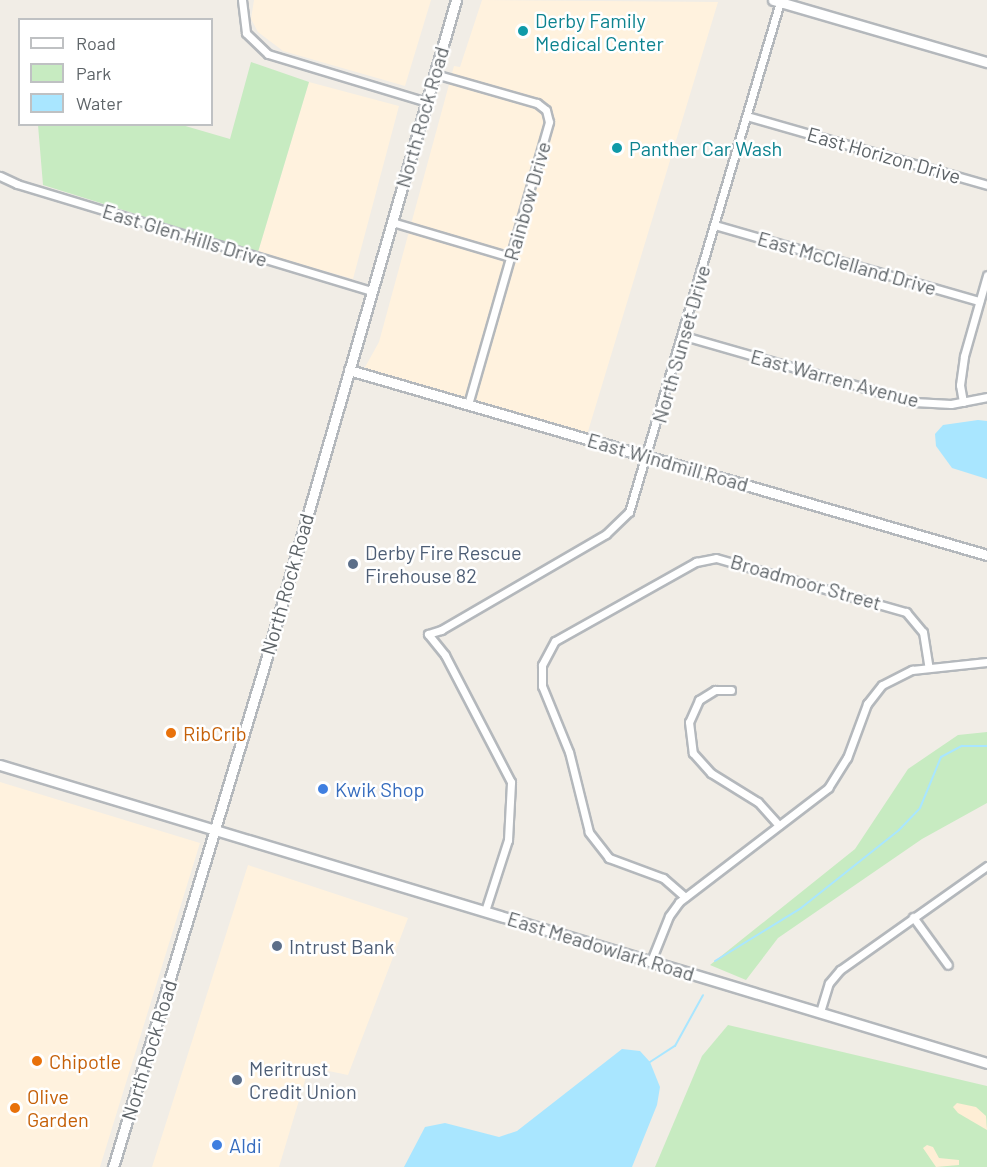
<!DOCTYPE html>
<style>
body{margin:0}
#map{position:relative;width:987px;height:1167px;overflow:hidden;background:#f1ede6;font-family:Barlow,sans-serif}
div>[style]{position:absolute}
.commercial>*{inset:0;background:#fff2de}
.green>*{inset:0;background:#c7ebc1}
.sand>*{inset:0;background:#feeed5}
.water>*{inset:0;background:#a9e6ff}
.stream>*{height:2px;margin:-1px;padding:0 1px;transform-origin:1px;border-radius:1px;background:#a9e6ff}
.roads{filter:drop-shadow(2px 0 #b4b8bc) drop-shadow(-2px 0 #b4b8bc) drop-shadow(0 2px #b4b8bc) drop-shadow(0 -2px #b4b8bc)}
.street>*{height:7px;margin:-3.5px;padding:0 3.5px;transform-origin:3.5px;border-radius:3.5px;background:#fff}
.secondary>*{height:9px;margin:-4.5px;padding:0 4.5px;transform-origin:4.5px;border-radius:4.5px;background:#fff}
.dots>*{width:16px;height:16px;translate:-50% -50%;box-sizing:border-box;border:3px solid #fff;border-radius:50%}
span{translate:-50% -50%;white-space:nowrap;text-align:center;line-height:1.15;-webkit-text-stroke:5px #fff;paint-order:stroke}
.culture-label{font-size:20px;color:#0d838f}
.left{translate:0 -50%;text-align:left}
.street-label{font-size:20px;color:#5e6468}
.service-label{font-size:20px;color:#4e5e75}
.food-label{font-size:20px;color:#c56008}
.shop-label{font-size:20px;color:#366cbe}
.legend{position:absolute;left:18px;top:18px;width:195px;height:108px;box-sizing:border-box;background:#fff;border:2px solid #bfc1c3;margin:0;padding:8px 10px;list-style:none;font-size:18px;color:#5e6468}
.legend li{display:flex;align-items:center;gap:12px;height:30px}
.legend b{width:30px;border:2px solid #bfc1c3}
</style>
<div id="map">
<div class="commercial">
<div style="clip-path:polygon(254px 0,431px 0,405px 86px,283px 51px,258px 32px,251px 19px)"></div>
<div style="clip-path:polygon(482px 0,718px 2px,586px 438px,364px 369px,379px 342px,454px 66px,460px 67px)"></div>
<div style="clip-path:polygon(309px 82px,399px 106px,353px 279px,258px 252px)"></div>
<div style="clip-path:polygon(0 782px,200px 843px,100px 1167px,0 1167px)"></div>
<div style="clip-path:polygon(248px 865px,408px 918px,348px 1075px,309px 1067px,279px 1167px,152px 1167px)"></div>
</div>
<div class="green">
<div style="clip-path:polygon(251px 62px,309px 82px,258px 252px,43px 185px,38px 125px,182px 125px,230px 139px)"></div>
<div style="clip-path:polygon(987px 732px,987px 803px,922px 839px,778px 938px,746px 980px,710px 965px,855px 849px,908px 769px,958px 735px)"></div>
<div style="clip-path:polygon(728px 1025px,987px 1086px,987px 1167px,655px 1167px,702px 1056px)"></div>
</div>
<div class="sand">
<div style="clip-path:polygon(957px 1103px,976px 1107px,986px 1116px,987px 1130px,958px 1113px,953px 1107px)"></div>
<div style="clip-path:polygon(927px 1145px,933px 1147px,939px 1158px,959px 1160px,959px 1165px,936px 1167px,923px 1148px)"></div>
</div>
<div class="water">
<div style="clip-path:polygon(978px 420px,987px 421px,987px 479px,952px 468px,936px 446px,935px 434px,943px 425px)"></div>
<div style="clip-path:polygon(622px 1049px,640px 1051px,650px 1062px,660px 1087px,657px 1105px,632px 1167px,404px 1167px,425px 1127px,445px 1123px,499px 1137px,517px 1131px)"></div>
</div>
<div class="stream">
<div style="left:715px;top:961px;width:101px;rotate:-31.6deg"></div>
<div style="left:801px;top:908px;width:125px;rotate:-38.5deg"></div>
<div style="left:899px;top:830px;width:30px;rotate:-46deg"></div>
<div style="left:920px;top:808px;width:55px;rotate:-67.6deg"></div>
<div style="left:941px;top:757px;width:24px;rotate:-28deg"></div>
<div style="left:962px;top:746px;width:25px"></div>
<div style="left:650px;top:1062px;width:30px;rotate:-33deg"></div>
<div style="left:675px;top:1046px;width:58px;rotate:-61.2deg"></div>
</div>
<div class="roads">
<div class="street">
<div style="left:242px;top:0;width:33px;rotate:83deg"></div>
<div style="left:246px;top:33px;width:30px;rotate:44deg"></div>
<div style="left:268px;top:54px;width:166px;rotate:16.8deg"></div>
<div style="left:435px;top:74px;width:106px;rotate:15.9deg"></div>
<div style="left:537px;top:103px;width:11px;rotate:38deg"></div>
<div style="left:546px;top:110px;width:12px;rotate:76deg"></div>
<div style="left:549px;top:122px;width:293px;rotate:106deg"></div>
<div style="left:747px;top:116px;width:250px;rotate:16deg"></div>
<div style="left:0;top:176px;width:19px;rotate:25deg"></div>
<div style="left:17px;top:184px;width:371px;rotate:16.8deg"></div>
<div style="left:392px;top:222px;width:123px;rotate:16.5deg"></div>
<div style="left:715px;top:225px;width:275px;rotate:16.1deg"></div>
<div style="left:684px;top:336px;width:239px;rotate:16deg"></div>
<div style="left:914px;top:402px;width:37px;rotate:3deg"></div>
<div style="left:951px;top:404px;width:37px;rotate:-11deg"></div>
<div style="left:963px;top:402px;width:17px;rotate:-100deg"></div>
<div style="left:960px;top:385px;width:29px;rotate:-82deg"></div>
<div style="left:964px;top:356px;width:84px;rotate:-74.1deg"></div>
<div style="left:731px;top:690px;width:16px;rotate:180deg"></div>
<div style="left:715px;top:690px;width:19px;rotate:148deg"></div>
<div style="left:699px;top:700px;width:24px;rotate:114deg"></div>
<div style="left:689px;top:722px;width:31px;rotate:83deg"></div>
<div style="left:693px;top:753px;width:27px;rotate:48deg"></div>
<div style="left:711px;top:773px;width:55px;rotate:31.7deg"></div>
<div style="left:758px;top:802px;width:31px;rotate:48deg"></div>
<div style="left:685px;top:897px;width:29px;rotate:-139deg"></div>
<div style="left:663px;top:878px;width:58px;rotate:-159.7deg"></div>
<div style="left:609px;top:858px;width:33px;rotate:-128deg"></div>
<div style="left:589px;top:832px;width:82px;rotate:-104deg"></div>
<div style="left:569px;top:752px;width:71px;rotate:-112.2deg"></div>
<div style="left:542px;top:686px;width:21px;rotate:-90deg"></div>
<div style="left:542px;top:665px;width:27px;rotate:-62deg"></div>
<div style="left:555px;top:641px;width:162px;rotate:-29.3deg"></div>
<div style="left:696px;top:562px;width:20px;rotate:-11deg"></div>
<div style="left:716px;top:558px;width:198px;rotate:15.9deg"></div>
<div style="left:906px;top:612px;width:26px;rotate:50deg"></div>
<div style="left:923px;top:632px;width:36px;rotate:81deg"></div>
<div style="left:485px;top:911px;width:75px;rotate:-72.1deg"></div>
<div style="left:508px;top:840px;width:58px;rotate:-87deg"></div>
<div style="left:511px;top:782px;width:143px;rotate:-117.5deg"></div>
<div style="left:445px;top:655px;width:27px;rotate:-129deg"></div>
<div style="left:428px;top:634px;width:14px;rotate:-17deg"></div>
<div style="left:441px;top:630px;width:191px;rotate:-30.2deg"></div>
<div style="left:606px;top:534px;width:32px;rotate:-44deg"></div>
<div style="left:629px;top:512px;width:532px;rotate:-73.51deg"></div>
<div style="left:913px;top:917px;width:59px;rotate:53.9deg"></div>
<div style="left:651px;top:961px;width:48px;rotate:-68.2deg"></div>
<div style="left:669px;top:916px;width:17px;rotate:-54deg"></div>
<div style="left:679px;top:902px;width:188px;rotate:-37.4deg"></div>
<div style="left:828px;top:788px;width:36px;rotate:-58deg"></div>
<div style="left:847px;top:758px;width:58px;rotate:-69.7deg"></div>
<div style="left:867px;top:704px;width:24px;rotate:-52deg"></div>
<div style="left:882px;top:685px;width:34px;rotate:-27deg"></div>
<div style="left:912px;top:670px;width:75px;rotate:-6.1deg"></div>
<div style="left:820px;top:1012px;width:30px;rotate:-73deg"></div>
<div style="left:829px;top:983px;width:17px;rotate:-50deg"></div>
<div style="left:840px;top:970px;width:180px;rotate:-35.3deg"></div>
</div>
<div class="secondary">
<div style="left:773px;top:0;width:223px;rotate:16.2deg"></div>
<div style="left:349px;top:370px;width:664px;rotate:16.17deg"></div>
<div style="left:0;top:765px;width:1031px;rotate:16.8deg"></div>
<div style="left:113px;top:1167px;width:519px;rotate:-73.21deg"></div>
<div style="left:263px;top:670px;width:697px;rotate:-73.93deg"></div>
</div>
</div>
<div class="dots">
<div style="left:523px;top:31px;background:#0f9aa8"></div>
<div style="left:617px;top:148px;background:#0f9aa8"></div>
<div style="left:353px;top:564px;background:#5c6f8a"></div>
<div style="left:171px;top:733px;background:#e8710a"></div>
<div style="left:323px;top:789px;background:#3f7fe0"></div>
<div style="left:277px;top:946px;background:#5c6f8a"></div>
<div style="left:37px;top:1061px;background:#e8710a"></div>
<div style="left:237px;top:1080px;background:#5c6f8a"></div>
<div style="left:15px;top:1108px;background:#e8710a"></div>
<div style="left:217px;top:1145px;background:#3f7fe0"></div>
</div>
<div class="culture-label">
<span class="left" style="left:535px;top:32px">Derby Family<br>Medical Center</span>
<span class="left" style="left:629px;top:148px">Panther Car Wash</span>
</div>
<div class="street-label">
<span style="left:422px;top:117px;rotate:-74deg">North Rock Road</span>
<span style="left:884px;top:155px;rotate:16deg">East Horizon Drive</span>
<span style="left:527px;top:201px;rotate:-74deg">Rainbow Drive</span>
<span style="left:185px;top:235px;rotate:17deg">East Glen Hills Drive</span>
<span style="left:847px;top:263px;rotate:16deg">East McClelland Drive</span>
<span style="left:681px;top:344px;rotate:-74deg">North Sunset Drive</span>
<span style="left:835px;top:378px;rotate:15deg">East Warren Avenue</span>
<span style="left:668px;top:462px;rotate:16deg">East Windmill Road</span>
<span style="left:806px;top:582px;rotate:16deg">Broadmoor Street</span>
<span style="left:287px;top:584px;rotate:-74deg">North Rock Road</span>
<span style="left:601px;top:946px;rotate:17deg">East Meadowlark Road</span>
<span style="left:149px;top:1050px;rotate:-73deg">North Rock Road</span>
</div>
<div class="service-label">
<span class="left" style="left:365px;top:564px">Derby Fire Rescue<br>Firehouse 82</span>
<span class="left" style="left:289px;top:946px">Intrust Bank</span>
<span class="left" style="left:249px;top:1080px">Meritrust<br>Credit Union</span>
</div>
<div class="food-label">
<span class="left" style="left:183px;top:733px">RibCrib</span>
<span class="left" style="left:49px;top:1061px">Chipotle</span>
<span class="left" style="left:27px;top:1108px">Olive<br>Garden</span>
</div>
<div class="shop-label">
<span class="left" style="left:335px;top:789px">Kwik Shop</span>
<span class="left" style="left:229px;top:1145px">Aldi</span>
</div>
<ul class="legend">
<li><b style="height:8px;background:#fff"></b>Road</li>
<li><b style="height:16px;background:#c7ebc1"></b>Park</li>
<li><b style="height:16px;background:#a9e6ff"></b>Water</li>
</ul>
</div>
